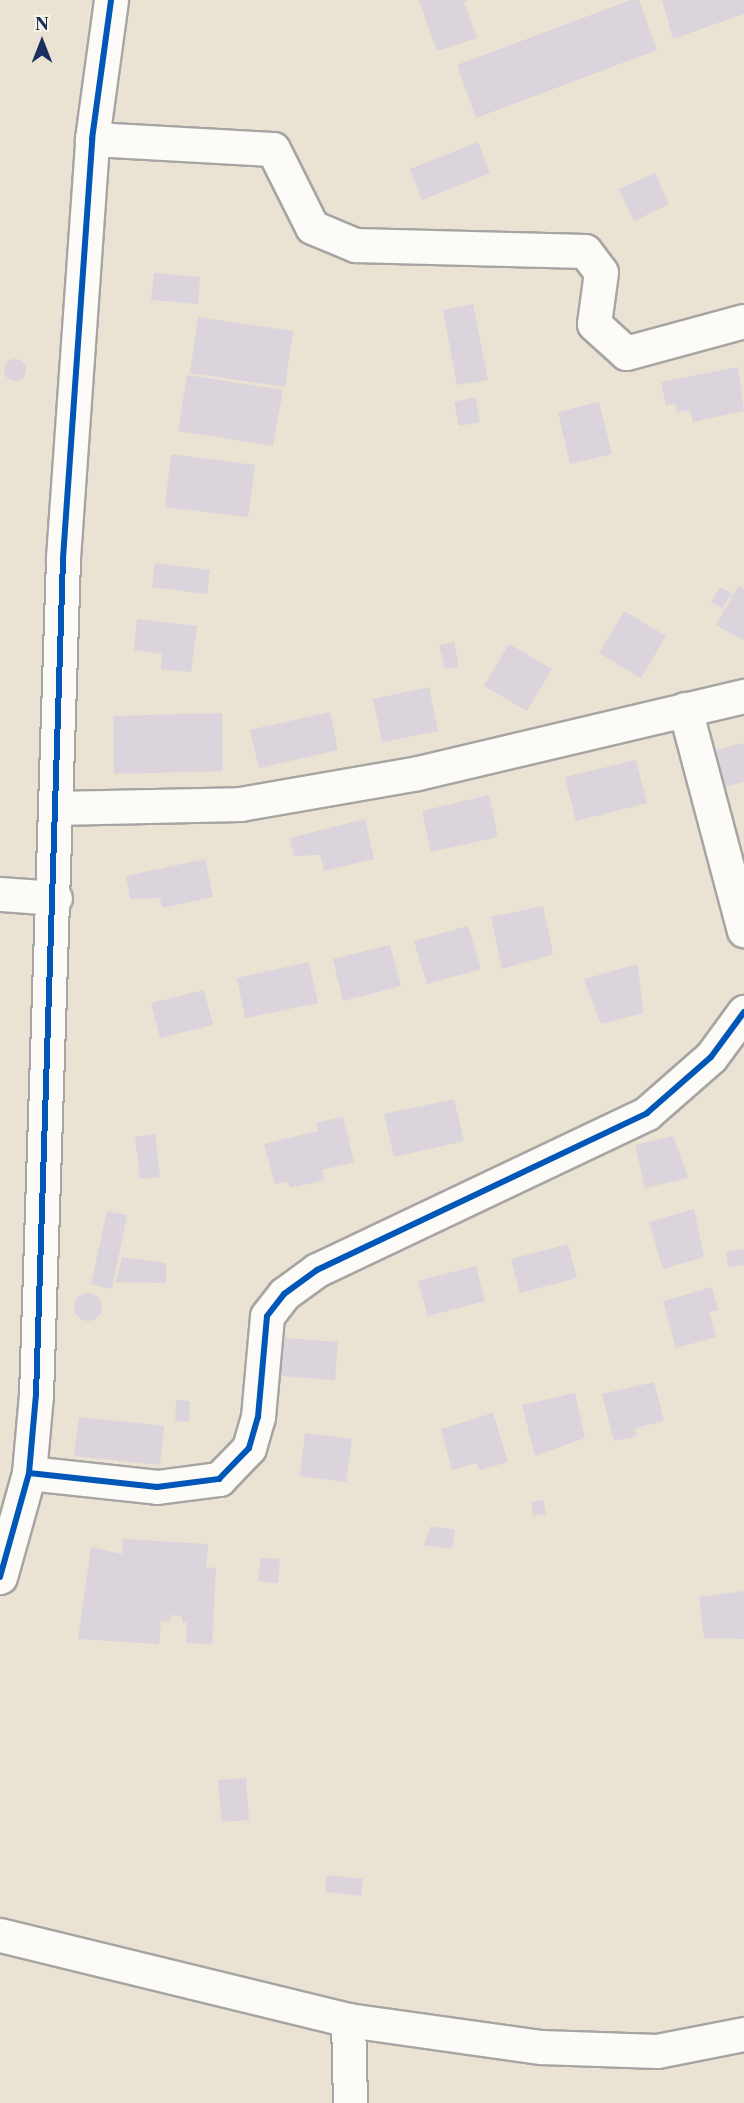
<!DOCTYPE html>
<style>
body{margin:0}
#map{position:relative;width:744px;height:2103px;overflow:hidden;background:#eae2d3;font-family:"Libre Caslon Text",serif}
div>[style]{position:absolute}
.building>*{inset:0;background:#dbd4dc}
.round{border-radius:50%}
.roads{filter:drop-shadow(2px 0 #a7a5a3) drop-shadow(-2px 0 #a7a5a3) drop-shadow(0 2px #a7a5a3) drop-shadow(0 -2px #a7a5a3)}
.minor>*{height:33px;margin:-16.5px;padding:0 16.5px;transform-origin:16.5px;border-radius:16.5px;background:#fcfbf8}
.tertiary>*{height:33px;margin:-16.5px;padding:0 16.5px;transform-origin:16.5px;border-radius:16.5px;background:#fcfbf8}
.cycleway>*{height:6px;margin:-3px;padding:0 3px;transform-origin:3px;border-radius:3px;background:#0057b8}
span{translate:-50% -50%;white-space:nowrap;text-align:center;line-height:1.15;-webkit-text-stroke:4.5px #fcf5e5;paint-order:stroke}
.north{position:absolute;left:12px;top:12px;width:60px;height:60px;-webkit-text-stroke:4px #fcf5e5;paint-order:stroke;rotate:0deg;font-size:16px;font-weight:700;line-height:24px;text-align:center;color:#1b2f5e}
.north::after{content:'';display:block;margin:auto;width:21px;height:27px;background:#1b2f5e;clip-path:polygon(50% 0,100% 100%,50% 72%,0 100%)}
</style>
<div id="map">
<div class="building">
<div style="clip-path:polygon(419px 0,469px 0,464px 2px,477px 38px,437px 51px)"></div>
<div style="clip-path:polygon(631px 0,639px 0,657px 50px,476px 118px,457px 65px)"></div>
<div style="clip-path:polygon(662px 0,744px 0,744px 14px,673px 39px)"></div>
<div style="clip-path:polygon(478px 142px,490px 173px,422px 200px,410px 169px)"></div>
<div style="clip-path:polygon(655px 173px,669px 204px,634px 221px,619px 189px)"></div>
<div style="clip-path:polygon(154px 273px,200px 277px,198px 304px,151px 300px)"></div>
<div style="clip-path:polygon(473px 304px,488px 380px,457px 385px,443px 310px)"></div>
<div style="clip-path:polygon(198px 317px,293px 331px,285px 387px,190px 373px)"></div>
<div class="round" style="left:4px;top:359px;width:22px;height:22px"></div>
<div style="clip-path:polygon(738px 367px,744px 411px,693px 422px,690px 410px,677px 412px,675px 403px,666px 406px,661px 382px)"></div>
<div style="clip-path:polygon(187px 375px,283px 390px,273px 446px,178px 431px)"></div>
<div style="clip-path:polygon(475px 397px,480px 422px,459px 426px,454px 402px)"></div>
<div style="clip-path:polygon(599px 402px,612px 454px,570px 464px,558px 412px)"></div>
<div style="clip-path:polygon(171px 454px,255px 465px,248px 517px,165px 507px)"></div>
<div style="clip-path:polygon(155px 563px,210px 570px,207px 594px,152px 587px)"></div>
<div style="clip-path:polygon(738px 586px,744px 589px,744px 641px,716px 625px)"></div>
<div style="clip-path:polygon(720px 587px,732px 594px,722px 608px,711px 602px)"></div>
<div style="clip-path:polygon(624px 611px,666px 636px,641px 678px,599px 653px)"></div>
<div style="clip-path:polygon(137px 619px,197px 626px,191px 672px,161px 669px,162px 654px,134px 650px)"></div>
<div style="clip-path:polygon(454px 642px,459px 667px,445px 669px,439px 645px)"></div>
<div style="clip-path:polygon(509px 644px,552px 669px,527px 711px,484px 686px)"></div>
<div style="clip-path:polygon(429px 687px,438px 731px,382px 742px,373px 699px)"></div>
<div style="clip-path:polygon(330px 712px,338px 750px,259px 768px,250px 730px)"></div>
<div style="clip-path:polygon(222px 713px,223px 771px,114px 774px,113px 716px)"></div>
<div style="clip-path:polygon(744px 743px,744px 782px,720px 788px,711px 751px)"></div>
<div style="clip-path:polygon(636px 760px,647px 803px,576px 821px,565px 777px)"></div>
<div style="clip-path:polygon(489px 795px,498px 837px,431px 852px,422px 811px)"></div>
<div style="clip-path:polygon(365px 819px,374px 859px,324px 871px,320px 855px,294px 856px,290px 838px)"></div>
<div style="clip-path:polygon(205px 859px,213px 897px,162px 908px,160px 898px,130px 899px,126px 876px)"></div>
<div style="clip-path:polygon(543px 906px,553px 954px,502px 969px,491px 917px)"></div>
<div style="clip-path:polygon(468px 926px,481px 969px,427px 984px,414px 941px)"></div>
<div style="clip-path:polygon(390px 945px,401px 986px,343px 1001px,333px 959px)"></div>
<div style="clip-path:polygon(309px 962px,318px 1003px,245px 1018px,237px 978px)"></div>
<div style="clip-path:polygon(638px 964px,643px 1013px,601px 1024px,584px 979px)"></div>
<div style="clip-path:polygon(204px 990px,213px 1025px,160px 1038px,151px 1003px)"></div>
<div style="clip-path:polygon(454px 1099px,464px 1141px,394px 1157px,384px 1114px)"></div>
<div style="clip-path:polygon(343px 1117px,354px 1162px,322px 1170px,324px 1180px,290px 1188px,288px 1182px,275px 1184px,264px 1144px,318px 1131px,316px 1123px)"></div>
<div style="clip-path:polygon(155px 1134px,160px 1177px,140px 1179px,135px 1137px)"></div>
<div style="clip-path:polygon(673px 1136px,688px 1178px,645px 1188px,635px 1145px)"></div>
<div style="clip-path:polygon(694px 1209px,704px 1257px,663px 1269px,649px 1222px)"></div>
<div style="clip-path:polygon(107px 1211px,127px 1215px,112px 1289px,91px 1284px)"></div>
<div style="clip-path:polygon(568px 1244px,577px 1278px,520px 1293px,511px 1259px)"></div>
<div style="clip-path:polygon(744px 1249px,744px 1265px,728px 1267px,726px 1251px)"></div>
<div style="clip-path:polygon(122px 1257px,166px 1263px,166px 1283px,116px 1282px)"></div>
<div style="clip-path:polygon(476px 1266px,485px 1301px,428px 1316px,418px 1281px)"></div>
<div style="clip-path:polygon(712px 1287px,718px 1310px,709px 1312px,716px 1337px,676px 1348px,663px 1301px)"></div>
<div class="round" style="left:74px;top:1293px;width:28px;height:28px"></div>
<div style="clip-path:polygon(258px 1336px,338px 1342px,335px 1380px,256px 1374px)"></div>
<div style="clip-path:polygon(654px 1382px,664px 1421px,635px 1428px,637px 1436px,614px 1441px,602px 1394px)"></div>
<div style="clip-path:polygon(575px 1393px,585px 1438px,535px 1456px,522px 1405px)"></div>
<div style="clip-path:polygon(176px 1400px,190px 1401px,189px 1422px,175px 1421px)"></div>
<div style="clip-path:polygon(493px 1413px,508px 1462px,479px 1470px,477px 1463px,452px 1470px,441px 1429px)"></div>
<div style="clip-path:polygon(79px 1417px,164px 1426px,160px 1465px,74px 1456px)"></div>
<div style="clip-path:polygon(305px 1433px,352px 1439px,346px 1482px,300px 1476px)"></div>
<div style="clip-path:polygon(543px 1500px,546px 1514px,533px 1516px,531px 1502px)"></div>
<div style="clip-path:polygon(431px 1526px,455px 1530px,452px 1549px,424px 1545px)"></div>
<div style="clip-path:polygon(123px 1539px,208px 1544px,206px 1567px,216px 1568px,212px 1644px,186px 1643px,187px 1623px,182px 1622px,182px 1616px,171px 1615px,170px 1622px,161px 1621px,159px 1644px,78px 1639px,91px 1547px,122px 1554px)"></div>
<div style="clip-path:polygon(261px 1558px,280px 1559px,278px 1583px,258px 1581px)"></div>
<div style="clip-path:polygon(744px 1591px,744px 1639px,704px 1638px,699px 1597px)"></div>
<div style="clip-path:polygon(246px 1778px,249px 1820px,222px 1822px,218px 1780px)"></div>
<div style="clip-path:polygon(327px 1875px,363px 1879px,361px 1896px,325px 1892px)"></div>
</div>
<div class="roads">
<div class="minor">
<div style="left:92px;top:139px;width:181px;rotate:3.2deg"></div>
<div style="left:273px;top:149px;width:87px;rotate:63.4deg"></div>
<div style="left:312px;top:227px;width:47px;rotate:22.7deg"></div>
<div style="left:355px;top:245px;width:230px;rotate:1.5deg"></div>
<div style="left:585px;top:251px;width:26px;rotate:53deg"></div>
<div style="left:601px;top:272px;width:52px;rotate:97.7deg"></div>
<div style="left:594px;top:324px;width:43px;rotate:42.2deg"></div>
<div style="left:626px;top:353px;width:122px;rotate:-15.2deg"></div>
<div style="left:685px;top:709px;width:229px;rotate:75.1deg"></div>
<div style="left:55px;top:808px;width:185px;rotate:-1.2deg"></div>
<div style="left:240px;top:804px;width:181px;rotate:-9.9deg"></div>
<div style="left:418px;top:773px;width:335px;rotate:-13.3deg"></div>
<div style="left:0;top:894px;width:55px;rotate:4.2deg"></div>
<div style="left:29px;top:1473px;width:129px;rotate:6.2deg"></div>
<div style="left:157px;top:1487px;width:63px;rotate:-7.4deg"></div>
<div style="left:219px;top:1479px;width:43px;rotate:-45.9deg"></div>
<div style="left:249px;top:1448px;width:32px;rotate:-74deg"></div>
<div style="left:258px;top:1417px;width:101px;rotate:-84.9deg"></div>
<div style="left:267px;top:1316px;width:28px;rotate:-52deg"></div>
<div style="left:284px;top:1294px;width:41px;rotate:-36deg"></div>
<div style="left:317px;top:1270px;width:365px;rotate:-25.4deg"></div>
<div style="left:647px;top:1113px;width:85px;rotate:-41.2deg"></div>
<div style="left:711px;top:1057px;width:56px;rotate:-53.7deg"></div>
<div style="left:0;top:1577px;width:108px;rotate:-74.4deg"></div>
<div style="left:29px;top:1473px;width:78px;rotate:-84.9deg"></div>
<div style="left:36px;top:1395px;width:837px;rotate:-88.15deg"></div>
<div style="left:63px;top:558px;width:420px;rotate:-86deg"></div>
<div style="left:92px;top:139px;width:140px;rotate:-82.2deg"></div>
<div style="left:348px;top:2020px;width:83px;rotate:88.6deg"></div>
</div>
<div class="tertiary">
<div style="left:0;top:1935px;width:358px;rotate:13.7deg"></div>
<div style="left:348px;top:2020px;width:195px;rotate:8deg"></div>
<div style="left:541px;top:2047px;width:116px;rotate:2deg"></div>
<div style="left:657px;top:2051px;width:89px;rotate:-11.1deg"></div>
</div>
</div>
<div class="cycleway">
<div style="left:29px;top:1473px;width:129px;rotate:6.2deg"></div>
<div style="left:157px;top:1487px;width:63px;rotate:-7.4deg"></div>
<div style="left:219px;top:1479px;width:43px;rotate:-45.9deg"></div>
<div style="left:249px;top:1448px;width:32px;rotate:-74deg"></div>
<div style="left:258px;top:1417px;width:101px;rotate:-84.9deg"></div>
<div style="left:267px;top:1316px;width:28px;rotate:-52deg"></div>
<div style="left:284px;top:1294px;width:41px;rotate:-36deg"></div>
<div style="left:317px;top:1270px;width:365px;rotate:-25.4deg"></div>
<div style="left:647px;top:1113px;width:85px;rotate:-41.2deg"></div>
<div style="left:711px;top:1057px;width:56px;rotate:-53.7deg"></div>
<div style="left:0;top:1577px;width:108px;rotate:-74.4deg"></div>
<div style="left:29px;top:1473px;width:78px;rotate:-84.9deg"></div>
<div style="left:36px;top:1395px;width:837px;rotate:-88.15deg"></div>
<div style="left:63px;top:558px;width:420px;rotate:-86deg"></div>
<div style="left:92px;top:139px;width:140px;rotate:-82.2deg"></div>
</div>
<div class="north">N</div>
</div>
